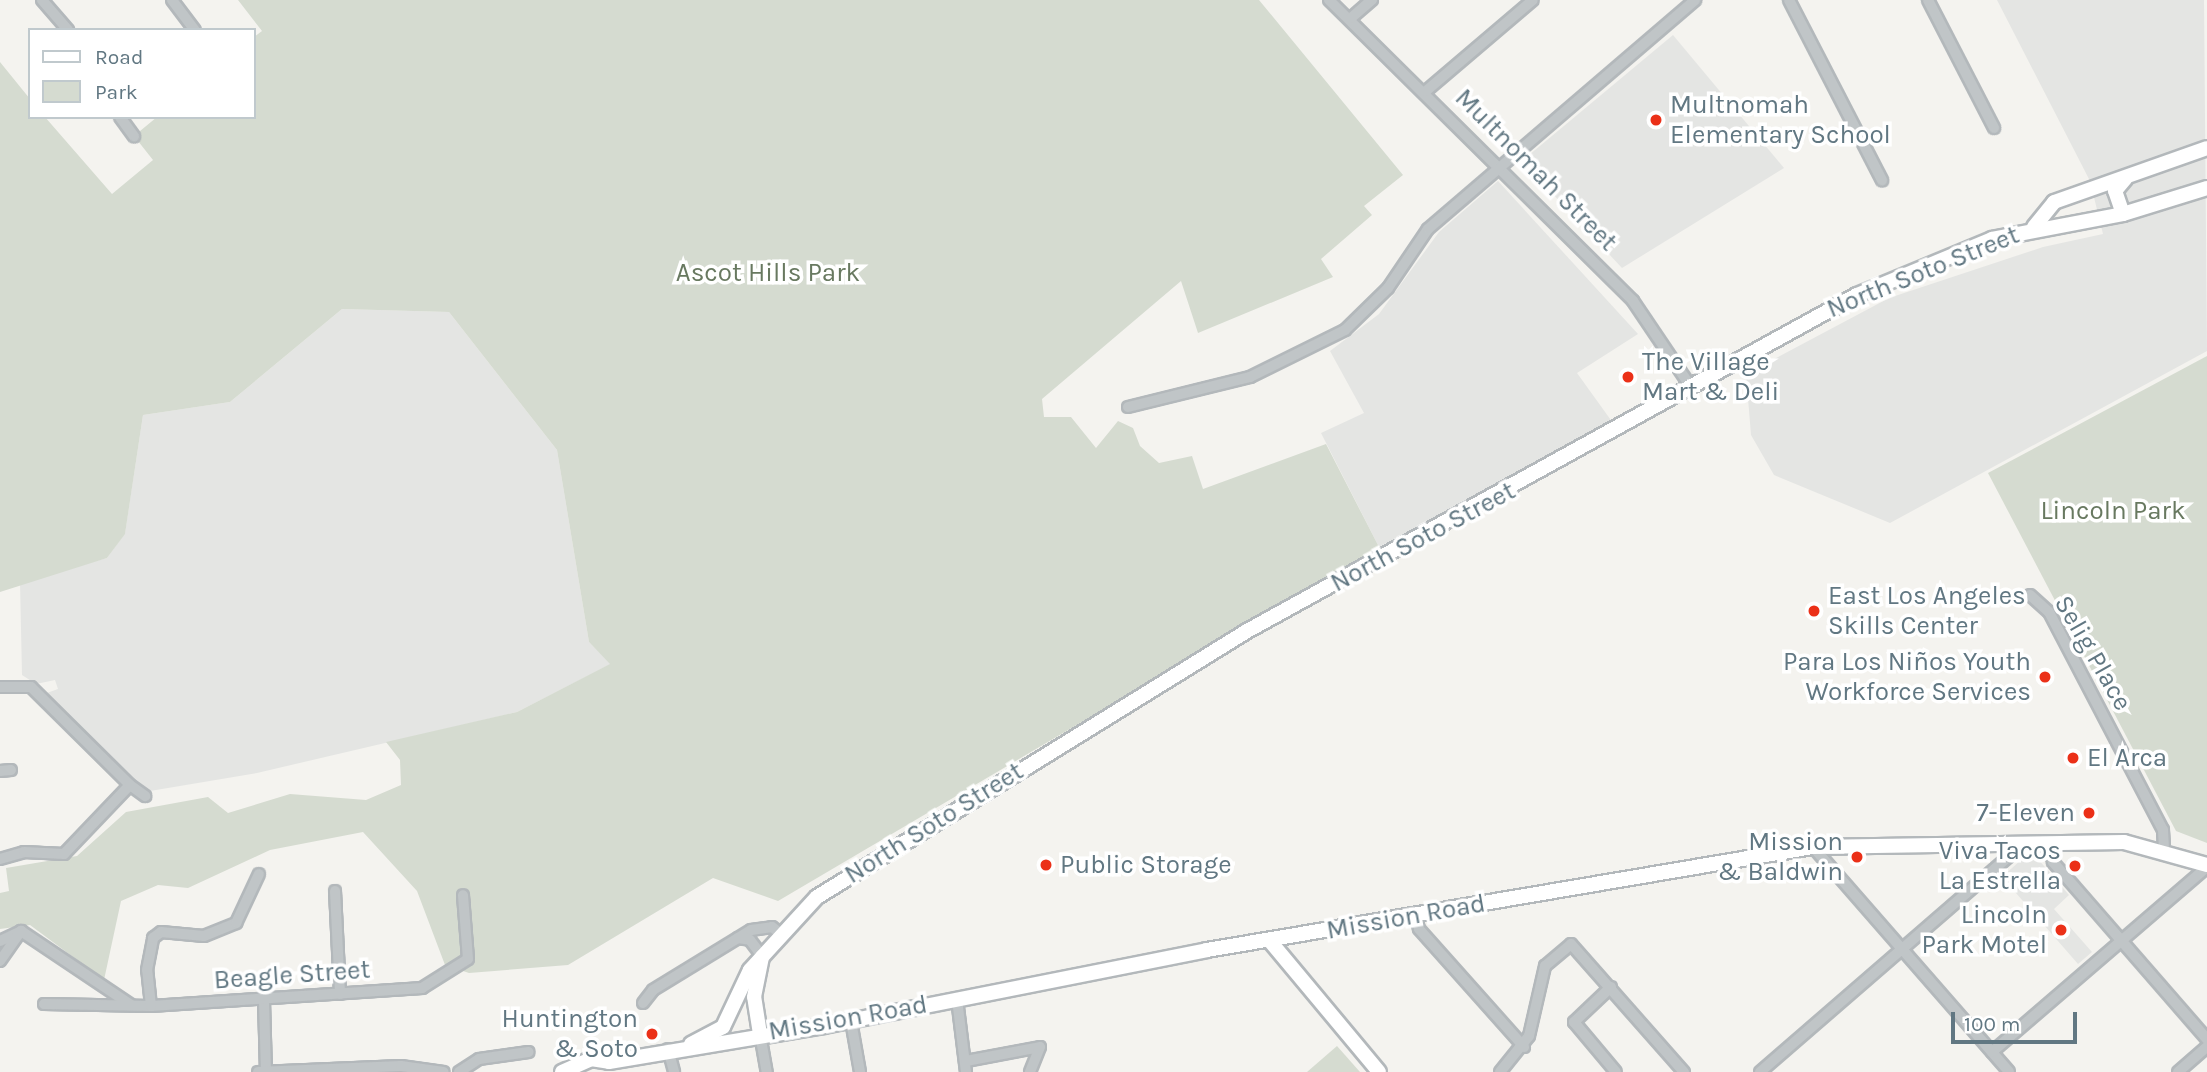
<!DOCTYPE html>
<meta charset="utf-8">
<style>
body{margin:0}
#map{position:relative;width:2207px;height:1072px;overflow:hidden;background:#f4f3ef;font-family:Karla,sans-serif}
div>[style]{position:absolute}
.built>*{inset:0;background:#e4e5e3}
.green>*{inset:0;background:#d5dbd0}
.roads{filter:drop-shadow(2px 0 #b3b8bb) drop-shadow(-2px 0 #b3b8bb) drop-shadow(0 2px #b3b8bb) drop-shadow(0 -2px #b3b8bb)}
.minor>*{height:10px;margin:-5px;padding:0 5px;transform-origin:5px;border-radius:5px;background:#c0c5c7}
.major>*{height:14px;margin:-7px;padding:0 7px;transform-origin:7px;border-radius:7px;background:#fff}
.dots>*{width:19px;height:19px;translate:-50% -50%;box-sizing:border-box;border:4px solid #fff;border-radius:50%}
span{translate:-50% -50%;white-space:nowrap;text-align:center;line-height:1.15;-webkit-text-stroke:7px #fff;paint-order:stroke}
.poi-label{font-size:26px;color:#617782}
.left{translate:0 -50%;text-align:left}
.right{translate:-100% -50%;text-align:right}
.street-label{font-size:26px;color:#617782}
.park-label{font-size:26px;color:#687960}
.legend{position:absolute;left:28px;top:28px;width:228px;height:91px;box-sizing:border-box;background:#fff;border:2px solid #c0c9cd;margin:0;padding:9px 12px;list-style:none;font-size:21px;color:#617782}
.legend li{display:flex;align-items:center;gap:14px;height:35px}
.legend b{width:35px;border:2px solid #c0c9cd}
.scale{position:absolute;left:1951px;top:1012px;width:126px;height:32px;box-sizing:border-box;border:4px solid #617782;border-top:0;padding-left:9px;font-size:21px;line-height:24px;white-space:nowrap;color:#617782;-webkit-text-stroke:5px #fff;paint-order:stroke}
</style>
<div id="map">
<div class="built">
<div style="clip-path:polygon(1997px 0,2204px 0,2207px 351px,1890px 523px,1774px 475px,1751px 435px,1746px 374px,1889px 298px,2043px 247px,2103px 234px,2090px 181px)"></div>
<div style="clip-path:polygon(1673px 35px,1784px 168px,1622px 268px,1522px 161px)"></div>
<div style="clip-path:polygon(1498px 181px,1638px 334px,1577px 373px,1613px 423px,1379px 547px,1321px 433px,1364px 413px,1330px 351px,1379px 314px,1439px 232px)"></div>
<div style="clip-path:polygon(342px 309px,449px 312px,557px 450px,589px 642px,611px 664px,517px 712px,257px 773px,144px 792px,44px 694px,58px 689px,55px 680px,36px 684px,22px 675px,20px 582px,107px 558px,125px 533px,143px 415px,230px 402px)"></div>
<div style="clip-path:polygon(2022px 859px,2038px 859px,2069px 895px,2054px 909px,2092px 952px,2078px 964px,2002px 877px)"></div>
</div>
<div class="green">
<div style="clip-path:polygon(238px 0,1259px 0,1403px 175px,1364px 206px,1372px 215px,1321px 259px,1333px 277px,1198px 333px,1181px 281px,1042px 399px,1044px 417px,1071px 417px,1096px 448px,1118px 421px,1133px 428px,1140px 446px,1159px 463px,1192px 456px,1203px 489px,1326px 444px,1379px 547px,778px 901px,713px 878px,568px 965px,469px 973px,445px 965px,417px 891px,363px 832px,270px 850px,188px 888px,158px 885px,121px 901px,104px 980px,30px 925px,0 929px,0 893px,9px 891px,6px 868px,77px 856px,126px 812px,208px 797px,228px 813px,290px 794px,366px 800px,401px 785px,400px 760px,386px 742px,517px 712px,610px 664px,589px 642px,557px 450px,449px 312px,342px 309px,230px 402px,143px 415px,125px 534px,107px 558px,0 592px,0 62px,30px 99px,30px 117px,45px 117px,112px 194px,153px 160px,134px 136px,157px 117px,254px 117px,254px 37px,262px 31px)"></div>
<div style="clip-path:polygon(2207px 356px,2207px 843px,2176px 831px,1988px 473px)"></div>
<div style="clip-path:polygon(1337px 1046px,1360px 1072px,1307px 1072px)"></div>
</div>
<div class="roads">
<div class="minor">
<div style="left:42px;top:0;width:40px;rotate:49deg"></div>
<div style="left:172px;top:0;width:38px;rotate:53deg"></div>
<div style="left:1329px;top:0;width:428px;rotate:44.7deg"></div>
<div style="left:1633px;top:301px;width:104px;rotate:56deg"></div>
<div style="left:1789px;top:0;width:203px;rotate:62.7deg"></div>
<div style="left:1928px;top:0;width:144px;rotate:62.7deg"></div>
<div style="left:1351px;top:18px;width:28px;rotate:-41deg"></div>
<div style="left:1426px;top:91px;width:140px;rotate:-40.4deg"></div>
<div style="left:120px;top:117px;width:24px;rotate:54deg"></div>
<div style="left:1128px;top:407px;width:126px;rotate:-13.8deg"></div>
<div style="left:1250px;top:377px;width:106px;rotate:-26.3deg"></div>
<div style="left:1345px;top:330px;width:60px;rotate:-44.3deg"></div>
<div style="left:1388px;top:288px;width:71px;rotate:-55.9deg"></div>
<div style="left:1428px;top:229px;width:352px;rotate:-40.6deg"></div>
<div style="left:2030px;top:595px;width:25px;rotate:42deg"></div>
<div style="left:2049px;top:612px;width:246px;rotate:62.4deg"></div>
<div style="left:2163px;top:830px;width:20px;rotate:87deg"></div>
<div style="left:0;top:687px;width:31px"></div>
<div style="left:31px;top:687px;width:139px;rotate:44.7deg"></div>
<div style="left:0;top:771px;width:11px;rotate:-5deg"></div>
<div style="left:2051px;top:844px;width:18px;rotate:84deg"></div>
<div style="left:2053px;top:862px;width:235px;rotate:49deg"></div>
<div style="left:1813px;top:847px;width:298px;rotate:48.9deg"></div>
<div style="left:0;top:859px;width:25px;rotate:-16deg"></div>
<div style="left:24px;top:852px;width:40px;rotate:2.9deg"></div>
<div style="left:64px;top:854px;width:95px;rotate:-46.3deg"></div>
<div style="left:130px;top:785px;width:19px;rotate:36deg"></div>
<div style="left:335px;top:891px;width:103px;rotate:87.2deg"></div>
<div style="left:1416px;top:917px;width:12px;rotate:76deg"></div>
<div style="left:1419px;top:929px;width:158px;rotate:48.3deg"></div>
<div style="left:738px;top:938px;width:12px;rotate:9deg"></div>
<div style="left:750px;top:940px;width:20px;rotate:53deg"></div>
<div style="left:0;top:941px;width:23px;rotate:-25deg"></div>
<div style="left:21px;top:931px;width:133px;rotate:33.9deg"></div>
<div style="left:0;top:961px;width:37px;rotate:-55deg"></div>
<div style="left:1611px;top:987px;width:51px;rotate:136.6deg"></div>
<div style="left:1574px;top:1022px;width:65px;rotate:50deg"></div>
<div style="left:957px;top:999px;width:74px;rotate:83deg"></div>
<div style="left:264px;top:1001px;width:71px;rotate:88.4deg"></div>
<div style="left:643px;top:1003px;width:16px;rotate:-52deg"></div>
<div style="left:653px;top:990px;width:115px;rotate:-31.5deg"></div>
<div style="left:751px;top:930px;width:21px;rotate:-8deg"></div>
<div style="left:772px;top:927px;width:11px;rotate:38deg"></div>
<div style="left:44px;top:1004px;width:107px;rotate:1.1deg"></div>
<div style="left:151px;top:1006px;width:272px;rotate:-3.8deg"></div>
<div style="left:422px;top:988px;width:54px;rotate:-32.2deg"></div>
<div style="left:468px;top:959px;width:64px;rotate:-94.5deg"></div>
<div style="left:151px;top:1006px;width:36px;rotate:-96deg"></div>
<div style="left:147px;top:970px;width:33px;rotate:-79deg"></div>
<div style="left:153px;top:938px;width:10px;rotate:-37deg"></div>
<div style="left:161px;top:932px;width:43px;rotate:5.3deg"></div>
<div style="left:204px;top:936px;width:35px;rotate:-22deg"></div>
<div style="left:236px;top:923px;width:54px;rotate:-64.9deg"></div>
<div style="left:851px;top:1021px;width:52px;rotate:80deg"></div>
<div style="left:760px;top:1034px;width:39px;rotate:80deg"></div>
<div style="left:668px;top:1049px;width:24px;rotate:75deg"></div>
<div style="left:1992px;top:1052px;width:284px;rotate:-40.7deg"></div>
<div style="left:966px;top:1061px;width:75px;rotate:-10.7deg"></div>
<div style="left:1040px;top:1047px;width:27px;rotate:112deg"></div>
<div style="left:258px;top:1072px;width:143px;rotate:-2.4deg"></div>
<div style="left:401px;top:1066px;width:43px;rotate:7.9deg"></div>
<div style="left:459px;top:1072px;width:24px;rotate:-33deg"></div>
<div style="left:479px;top:1059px;width:50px;rotate:-8deg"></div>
<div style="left:1500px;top:1072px;width:46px;rotate:-51.1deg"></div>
<div style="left:1529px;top:1036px;width:72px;rotate:-77.1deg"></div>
<div style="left:1545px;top:966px;width:34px;rotate:-40deg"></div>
<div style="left:1571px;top:944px;width:171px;rotate:48.6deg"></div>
<div style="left:1760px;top:1072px;width:328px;rotate:-40.9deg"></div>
<div style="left:2008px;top:857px;width:12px;rotate:-90deg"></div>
<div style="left:2178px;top:1072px;width:38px;rotate:-41deg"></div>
</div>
<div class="major">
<div style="left:2123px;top:214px;width:24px;rotate:-109deg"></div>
<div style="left:2115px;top:191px;width:16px;rotate:-50deg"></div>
<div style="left:2034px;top:227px;width:32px;rotate:-51deg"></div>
<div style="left:2054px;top:202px;width:162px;rotate:-19.4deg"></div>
<div style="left:1270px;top:941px;width:170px;rotate:50.2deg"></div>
<div style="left:760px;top:1034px;width:37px;rotate:-99deg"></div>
<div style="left:754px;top:997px;width:41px;rotate:-78.7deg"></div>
<div style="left:691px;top:1044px;width:36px;rotate:-28deg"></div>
<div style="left:723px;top:1027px;width:63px;rotate:-64.7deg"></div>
<div style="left:750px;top:970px;width:99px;rotate:-47.5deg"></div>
<div style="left:817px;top:897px;width:506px;rotate:-31.74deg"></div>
<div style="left:1247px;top:631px;width:696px;rotate:-28.85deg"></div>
<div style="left:1857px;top:295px;width:146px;rotate:-22.5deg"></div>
<div style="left:1992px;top:239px;width:133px;rotate:-10.8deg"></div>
<div style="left:2123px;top:214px;width:88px;rotate:-17.2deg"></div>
<div style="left:562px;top:1072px;width:32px;rotate:-24deg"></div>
<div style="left:591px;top:1059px;width:18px;rotate:9deg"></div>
<div style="left:609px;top:1062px;width:218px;rotate:-9.5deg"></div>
<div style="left:824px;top:1026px;width:390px;rotate:-11.2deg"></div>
<div style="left:1207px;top:950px;width:615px;rotate:-9.65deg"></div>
<div style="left:1813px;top:847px;width:311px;rotate:-0.9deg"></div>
<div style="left:2124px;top:842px;width:86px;rotate:15.5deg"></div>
</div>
</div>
<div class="dots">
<div style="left:1656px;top:120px;background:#eb3018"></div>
<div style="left:1628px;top:377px;background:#eb3018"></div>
<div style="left:1814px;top:611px;background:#eb3018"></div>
<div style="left:2045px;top:677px;background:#eb3018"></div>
<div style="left:2073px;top:758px;background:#eb3018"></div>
<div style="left:2089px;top:813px;background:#eb3018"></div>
<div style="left:1857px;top:857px;background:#eb3018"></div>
<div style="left:1046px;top:865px;background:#eb3018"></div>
<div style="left:2075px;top:866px;background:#eb3018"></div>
<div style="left:2061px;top:930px;background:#eb3018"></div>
<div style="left:652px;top:1034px;background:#eb3018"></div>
</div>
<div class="poi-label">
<span class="left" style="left:1670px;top:120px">Multnomah<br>Elementary School</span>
<span class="left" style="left:1642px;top:377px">The Village<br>Mart &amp; Deli</span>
<span class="left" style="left:1828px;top:611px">East Los Angeles<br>Skills Center</span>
<span class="right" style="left:2031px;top:677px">Para Los Niños Youth<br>Workforce Services</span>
<span class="left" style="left:2087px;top:758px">El Arca</span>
<span class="right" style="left:2075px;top:813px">7-Eleven</span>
<span class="right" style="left:1843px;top:857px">Mission<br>&amp; Baldwin</span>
<span class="right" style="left:2061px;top:866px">Viva Tacos<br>La Estrella</span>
<span class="left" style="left:1060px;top:865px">Public Storage</span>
<span class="right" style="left:2047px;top:930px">Lincoln<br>Park Motel</span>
<span class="right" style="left:638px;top:1034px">Huntington<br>&amp; Soto</span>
</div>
<div class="street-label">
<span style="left:1536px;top:170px;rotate:45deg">Multnomah Street</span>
<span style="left:1923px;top:272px;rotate:-22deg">North Soto Street</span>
<span style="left:1423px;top:537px;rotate:-28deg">North Soto Street</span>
<span style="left:2093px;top:653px;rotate:60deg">Selig Place</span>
<span style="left:934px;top:823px;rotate:-32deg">North Soto Street</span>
<span style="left:1406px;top:917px;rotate:-10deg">Mission Road</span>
<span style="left:292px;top:975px;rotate:-4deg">Beagle Street</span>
<span style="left:848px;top:1018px;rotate:-10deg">Mission Road</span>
</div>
<div class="park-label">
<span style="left:768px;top:273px">Ascot Hills Park</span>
<span style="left:2113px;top:511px">Lincoln Park</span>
</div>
<ul class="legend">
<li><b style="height:9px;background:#fff"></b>Road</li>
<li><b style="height:19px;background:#d5dbd0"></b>Park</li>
</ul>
<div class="scale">100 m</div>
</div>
